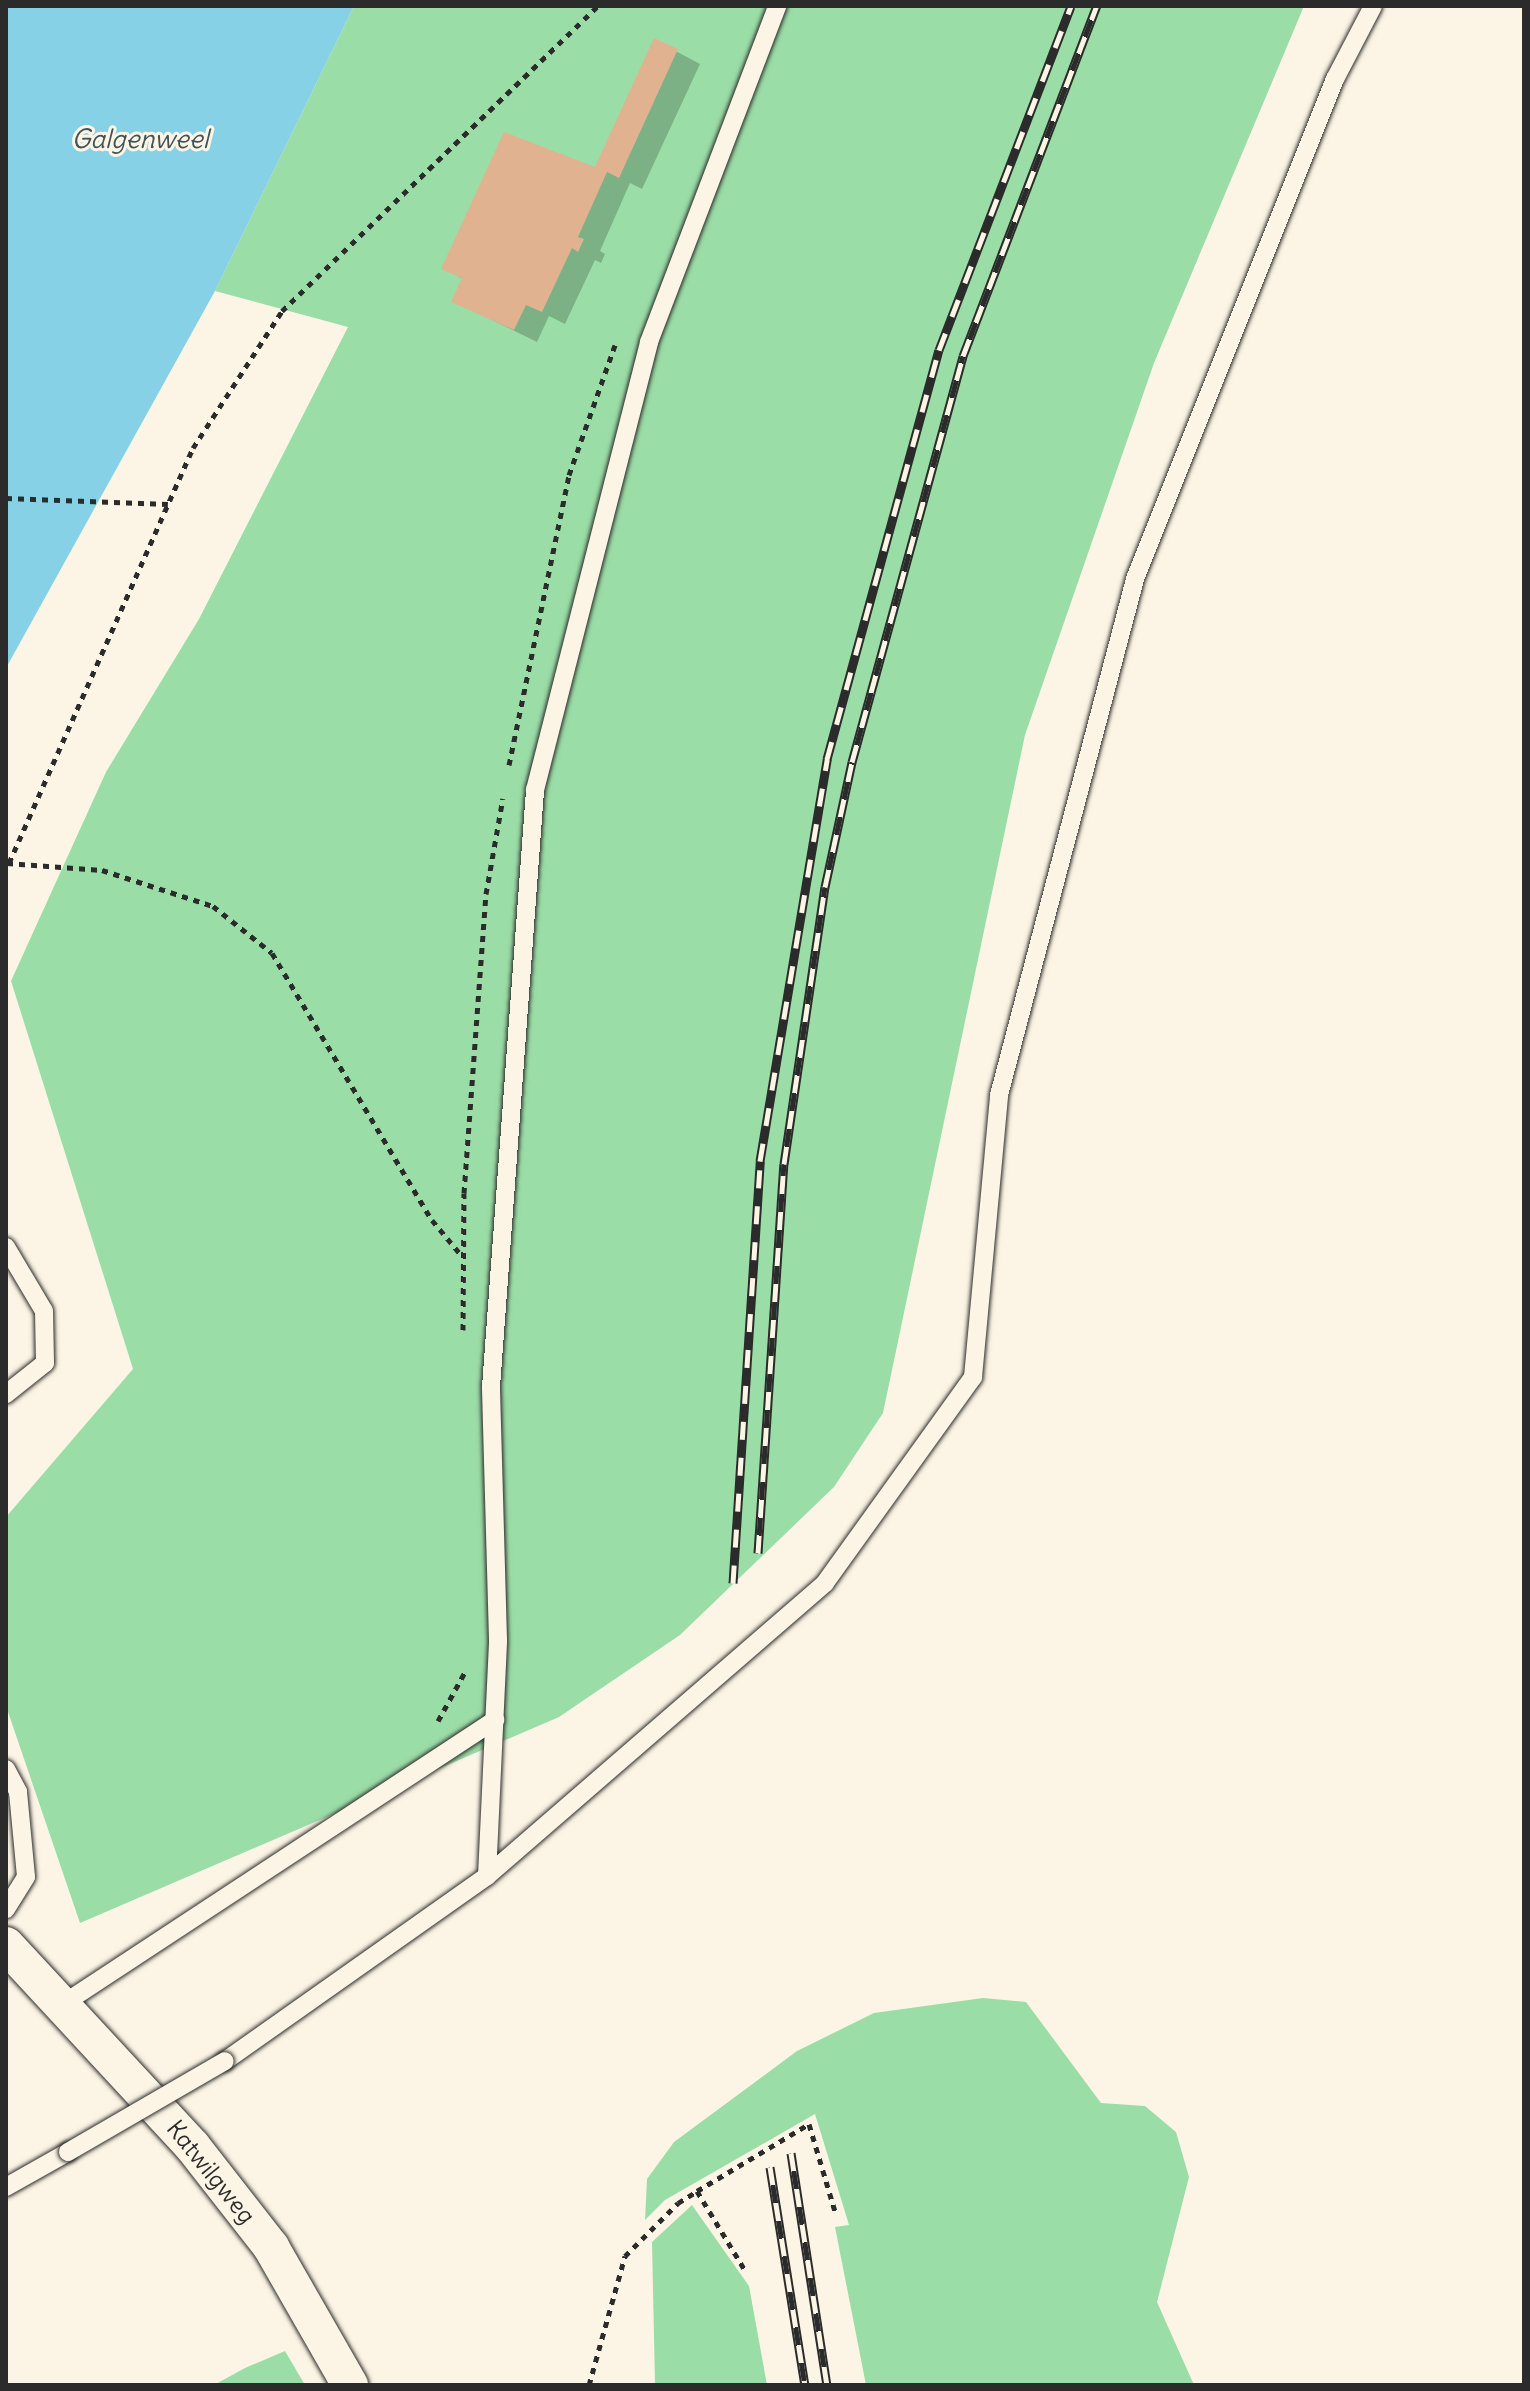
<!DOCTYPE html>
<style>
body{margin:0}
#map{position:relative;width:1530px;height:2391px;overflow:hidden;background:#fcf5e5;font-family:Delius,sans-serif}
div>[style]{position:absolute}
.green>*{inset:0;background:#9bdda7}
.water>*{inset:0;background:#86d1e6}
.shadow>*{inset:0;background:#0003}
.building>*{inset:0;background:#e0b290}
.path>*{height:5px;margin-top:-2.5px;transform-origin:0;background:repeating-linear-gradient(90deg,#2b2b2b 0 6px,transparent 0 12px)}
.roads{filter:drop-shadow(0 0 2px #2b2b2b) drop-shadow(0 0 2px #2b2b2b)}
.service>*{height:18px;margin:-9px;padding:0 9px;transform-origin:9px;border-radius:9px;background:#fcf5e5}
.minor>*{height:36px;margin:-18px;padding:0 18px;transform-origin:18px;border-radius:18px;background:#fcf5e5}
.rail>*{height:9px;margin-top:-4.5px;transform-origin:0;background:repeating-linear-gradient(90deg,#fcf5e5 0 18px,#2b2b2b 0 36px);box-sizing:border-box;border-block:2px solid #2b2b2b}
.bridges{filter:drop-shadow(0 0 2px #2b2b2b) drop-shadow(0 0 2px #2b2b2b)}
.service-bridge>*{height:18px;margin:-9px;padding:0 9px;transform-origin:9px;border-radius:9px;background:#fcf5e5}
span{translate:-50% -50%;white-space:nowrap;text-align:center;line-height:1.15;-webkit-text-stroke:6px #fcf5e5;paint-order:stroke}
.street-label{font-size:24px;color:#2b2b2b}
.water-label{font-size:26px;color:#42545a;font-style:italic}
.frame{position:absolute;inset:0;border:8px solid #2b2b2b;pointer-events:none}
</style>
<div id="map">
<div class="green">
<div style="clip-path:polygon(354px 6px,1304px 6px,1154px 363px,1025px 735px,883px 1413px,834px 1487px,680px 1635px,559px 1717px,80px 1923px,6px 1706px,6px 1517px,133px 1369px,11px 981px,106px 772px,199px 619px,348px 327px,215px 291px)"></div>
<div style="clip-path:polygon(983px 1998px,1026px 2002px,1101px 2103px,1145px 2106px,1176px 2132px,1189px 2177px,1157px 2302px,1194px 2385px,866px 2385px,835px 2227px,849px 2225px,815px 2114px,665px 2200px,645px 2220px,647px 2179px,674px 2142px,797px 2051px,874px 2013px)"></div>
<div style="clip-path:polygon(692px 2205px,749px 2286px,767px 2385px,655px 2385px,652px 2242px)"></div>
<div style="clip-path:polygon(285px 2351px,305px 2385px,214px 2385px,245px 2368px)"></div>
</div>
<div class="water">
<div style="clip-path:polygon(6px 6px,354px 6px,215px 291px,6px 668px)"></div>
</div>
<div class="shadow">
<div style="clip-path:polygon(655px 40px,700px 64px,642px 189px,630px 183px,600px 251px,605px 254px,601px 263px,595px 260px,565px 324px,549px 316px,537px 342px,453px 301px,463px 279px,444px 268px,596px 169px)"></div>
</div>
<div class="building">
<div style="clip-path:polygon(654px 38px,678px 49px,619px 178px,607px 172px,578px 237px,584px 239px,578px 252px,572px 248px,542px 312px,526px 305px,514px 330px,451px 302px,462px 278px,441px 269px,504px 132px,595px 167px)"></div>
</div>
<div class="path">
<div style="left:6px;top:498px;width:162px;rotate:2.1deg"></div>
<div style="left:509px;top:765px;width:296px;rotate:-78.3deg"></div>
<div style="left:569px;top:475px;width:138px;rotate:-70.5deg"></div>
<div style="left:7px;top:863px;width:95px;rotate:4.2deg"></div>
<div style="left:102px;top:870px;width:117px;rotate:18deg"></div>
<div style="left:213px;top:906px;width:75px;rotate:38.5deg"></div>
<div style="left:272px;top:953px;width:311px;rotate:59.1deg"></div>
<div style="left:432px;top:1220px;width:47px;rotate:50.2deg"></div>
<div style="left:9px;top:863px;width:454px;rotate:-66.1deg"></div>
<div style="left:193px;top:448px;width:163px;rotate:-57deg"></div>
<div style="left:282px;top:311px;width:439px;rotate:-44deg"></div>
<div style="left:463px;top:1330px;width:137px;rotate:-89.6deg"></div>
<div style="left:464px;top:1193px;width:300px;rotate:-85.8deg"></div>
<div style="left:486px;top:894px;width:97px;rotate:-80deg"></div>
<div style="left:438px;top:1721px;width:58px;rotate:-61.2deg"></div>
<div style="left:697px;top:2191px;width:131px;rotate:-30.9deg"></div>
<div style="left:809px;top:2124px;width:91px;rotate:73.4deg"></div>
<div style="left:589px;top:2385px;width:134px;rotate:-74.4deg"></div>
<div style="left:625px;top:2256px;width:75px;rotate:-45deg"></div>
<div style="left:678px;top:2203px;width:22px;rotate:-32deg"></div>
<div style="left:697px;top:2191px;width:95px;rotate:58.8deg"></div>
</div>
<div class="roads">
<div class="service">
<div style="left:6px;top:1247px;width:74px;rotate:59.3deg"></div>
<div style="left:44px;top:1311px;width:52px;rotate:88.9deg"></div>
<div style="left:45px;top:1363px;width:50px;rotate:141.5deg"></div>
<div style="left:6px;top:1769px;width:26px;rotate:62deg"></div>
<div style="left:18px;top:1792px;width:85px;rotate:84.6deg"></div>
<div style="left:26px;top:1877px;width:38px;rotate:122deg"></div>
<div style="left:487px;top:1876px;width:447px;rotate:-40.9deg"></div>
<div style="left:825px;top:1583px;width:254px;rotate:-54.3deg"></div>
<div style="left:973px;top:1377px;width:283px;rotate:-84.7deg"></div>
<div style="left:999px;top:1095px;width:534px;rotate:-75.23deg"></div>
<div style="left:1135px;top:579px;width:539px;rotate:-68.2deg"></div>
<div style="left:1335px;top:79px;width:82px;rotate:-62.5deg"></div>
<div style="left:60px;top:2006px;width:521px;rotate:-33.32deg"></div>
<div style="left:225px;top:2061px;width:321px;rotate:-35.2deg"></div>
<div style="left:487px;top:1876px;width:236px;rotate:-87.3deg"></div>
<div style="left:498px;top:1640px;width:253px;rotate:-91.6deg"></div>
<div style="left:491px;top:1387px;width:599px;rotate:-85.78deg"></div>
<div style="left:535px;top:790px;width:462px;rotate:-75.7deg"></div>
<div style="left:649px;top:342px;width:360px;rotate:-69.1deg"></div>
<div style="left:6px;top:2187px;width:71px;rotate:-29.4deg"></div>
</div>
<div class="minor">
<div style="left:6px;top:1945px;width:275px;rotate:47.2deg"></div>
<div style="left:193px;top:2147px;width:127px;rotate:52deg"></div>
<div style="left:271px;top:2247px;width:159px;rotate:60.2deg"></div>
</div>
</div>
<div class="rail">
<div style="left:758px;top:1553px;width:390px;rotate:-86.2deg"></div>
<div style="left:784px;top:1164px;width:280px;rotate:-81.6deg"></div>
<div style="left:825px;top:887px;width:128px;rotate:-77.8deg"></div>
<div style="left:852px;top:762px;width:421px;rotate:-74.7deg"></div>
<div style="left:963px;top:356px;width:375px;rotate:-69.1deg"></div>
<div style="left:733px;top:1583px;width:423px;rotate:-86.3deg"></div>
<div style="left:760px;top:1161px;width:408px;rotate:-80.5deg"></div>
<div style="left:827px;top:759px;width:424px;rotate:-74.7deg"></div>
<div style="left:939px;top:350px;width:368px;rotate:-69deg"></div>
<div style="left:791px;top:2153px;width:235px;rotate:81.2deg"></div>
<div style="left:770px;top:2167px;width:221px;rotate:80.9deg"></div>
</div>
<div class="bridges">
<div class="service-bridge">
<div style="left:68px;top:2152px;width:181px;rotate:-30.1deg"></div>
</div>
</div>
<div class="street-label">
<span style="left:211px;top:2172px;rotate:51deg">Katwilgweg</span>
</div>
<div class="water-label">
<span style="left:140px;top:139px">Galgenweel</span>
</div>
<div class="frame"></div>
</div>
